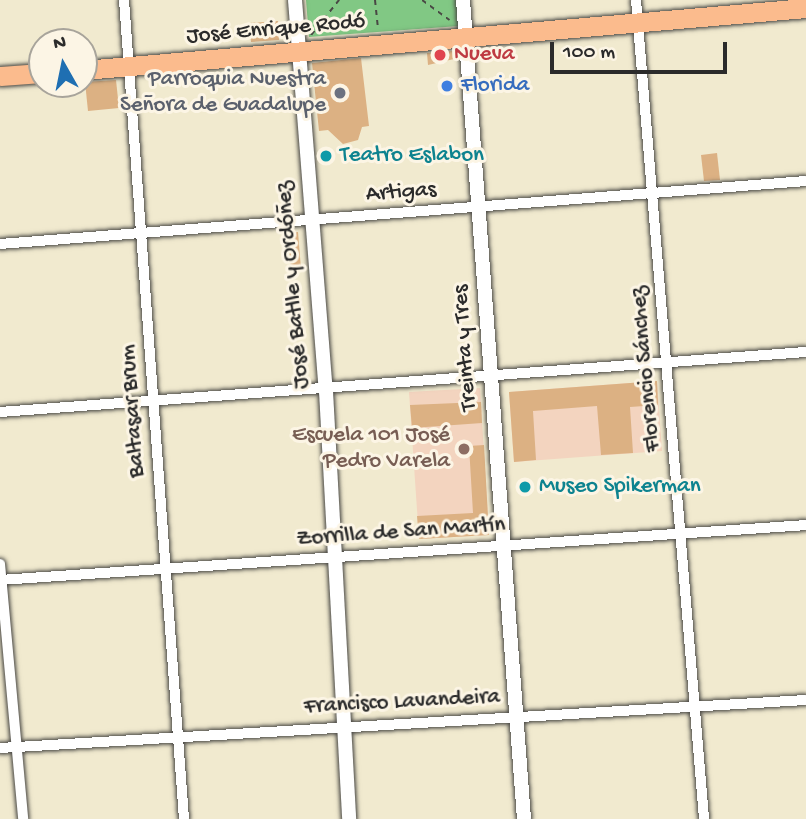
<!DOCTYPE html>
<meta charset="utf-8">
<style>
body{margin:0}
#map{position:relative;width:806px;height:819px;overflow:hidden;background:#f1eacf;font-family:"Gochi Hand",sans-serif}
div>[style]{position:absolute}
.built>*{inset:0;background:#f3d4bf}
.green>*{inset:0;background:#81c884}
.building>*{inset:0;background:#dcb183}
.path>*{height:2px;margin-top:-1px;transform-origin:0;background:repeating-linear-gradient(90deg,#494844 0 5px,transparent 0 10px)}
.roads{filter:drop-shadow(0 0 2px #494844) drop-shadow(0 0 2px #494844)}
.minor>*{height:10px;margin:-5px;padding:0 5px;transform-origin:5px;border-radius:5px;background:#fff}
.tertiary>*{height:14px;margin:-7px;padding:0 7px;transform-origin:7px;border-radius:7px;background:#fff}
.trunk>*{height:19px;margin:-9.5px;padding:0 9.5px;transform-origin:9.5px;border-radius:9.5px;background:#fbbb8d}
.dots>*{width:19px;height:19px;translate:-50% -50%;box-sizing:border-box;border:4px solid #fcf5e5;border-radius:50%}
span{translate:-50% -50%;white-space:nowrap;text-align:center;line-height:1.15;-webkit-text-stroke:6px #fcf5e5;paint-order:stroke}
.street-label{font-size:23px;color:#2b2b2b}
.health-label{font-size:23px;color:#be3a42}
.left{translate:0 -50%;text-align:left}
.worship-label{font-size:23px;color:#5b616d}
.right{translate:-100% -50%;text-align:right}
.shop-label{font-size:23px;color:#366cbe}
.culture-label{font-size:23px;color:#0d838f}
.education-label{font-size:23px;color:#785e54}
.north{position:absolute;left:28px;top:28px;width:70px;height:70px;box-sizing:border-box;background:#fcf5e5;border:2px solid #a8a49b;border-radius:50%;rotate:351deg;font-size:19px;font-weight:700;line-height:28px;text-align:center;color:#2b2b2b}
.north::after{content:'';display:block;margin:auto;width:24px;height:32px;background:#1f6fb2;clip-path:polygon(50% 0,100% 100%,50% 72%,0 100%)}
.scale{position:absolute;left:550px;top:42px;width:177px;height:32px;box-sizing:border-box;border:4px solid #2b2b2b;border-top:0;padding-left:9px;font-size:21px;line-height:24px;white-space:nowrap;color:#2b2b2b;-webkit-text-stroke:5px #fcf5e5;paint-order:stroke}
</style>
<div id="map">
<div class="built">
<div style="clip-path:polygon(657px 381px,662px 451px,514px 462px,509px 392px)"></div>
<div style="clip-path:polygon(480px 388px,489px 535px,419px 539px,409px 392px)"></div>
</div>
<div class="green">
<div style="clip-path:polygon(306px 0,456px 0,459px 26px,309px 37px)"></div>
</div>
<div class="building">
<div style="clip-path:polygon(278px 21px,279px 40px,251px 42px,249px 23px)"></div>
<div style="clip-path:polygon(453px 51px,454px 59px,428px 65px,427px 53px)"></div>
<div style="clip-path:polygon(361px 58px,369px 126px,362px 127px,358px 140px,343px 144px,328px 130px,319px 131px,312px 63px)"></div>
<div style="clip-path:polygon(116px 80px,119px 108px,88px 111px,85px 82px)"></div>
<div style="clip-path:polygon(717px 153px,720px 180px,704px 181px,701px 155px)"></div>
<div style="clip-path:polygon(298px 232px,301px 269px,291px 270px,288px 233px)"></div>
<div style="clip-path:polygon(657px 381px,658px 405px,630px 407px,633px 453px,601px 455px,597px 406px,533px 411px,536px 460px,514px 462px,509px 392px)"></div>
<div style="clip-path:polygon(481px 402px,482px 423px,412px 428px,410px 405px)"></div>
<div style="clip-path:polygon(484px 445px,489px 535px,419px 539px,417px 516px,473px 513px,469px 446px)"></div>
</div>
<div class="path">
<div style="left:375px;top:0;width:30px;rotate:84deg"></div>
<div style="left:422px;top:0;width:34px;rotate:36deg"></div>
<div style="left:311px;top:35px;width:45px;rotate:-51.3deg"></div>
</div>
<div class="roads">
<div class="minor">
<div style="left:124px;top:0;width:821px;rotate:85.81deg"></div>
<div style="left:636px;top:0;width:822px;rotate:85.25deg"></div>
<div style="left:0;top:244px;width:808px;rotate:-4.47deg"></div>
<div style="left:0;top:412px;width:808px;rotate:-4.26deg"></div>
<div style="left:0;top:564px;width:256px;rotate:84.8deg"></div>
<div style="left:0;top:580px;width:808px;rotate:-3.9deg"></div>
<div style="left:0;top:748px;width:807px;rotate:-3.41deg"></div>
</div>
<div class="tertiary">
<div style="left:295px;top:0;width:392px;rotate:85.5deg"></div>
<div style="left:326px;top:391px;width:429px;rotate:86.9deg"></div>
<div style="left:463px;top:0;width:821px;rotate:85.74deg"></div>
</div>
<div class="trunk">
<div style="left:84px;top:70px;width:725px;rotate:-4.91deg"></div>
<div style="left:0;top:76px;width:42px;rotate:-4.1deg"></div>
</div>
</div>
<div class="dots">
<div style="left:440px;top:55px;background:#e0444e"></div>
<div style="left:447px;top:86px;background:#3f7fe0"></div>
<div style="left:340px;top:93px;background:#6b7280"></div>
<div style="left:326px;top:156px;background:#0f9aa8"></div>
<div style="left:464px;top:449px;background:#8d6e63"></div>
<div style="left:525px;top:487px;background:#0f9aa8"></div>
</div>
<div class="street-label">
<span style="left:276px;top:30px;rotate:-5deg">José Enrique Rodó</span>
<span style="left:401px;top:193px;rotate:-4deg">Artigas</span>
<span style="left:294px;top:285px;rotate:-95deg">José Batlle y Ordóñez</span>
<span style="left:466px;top:348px;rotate:-94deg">Treinta y Tres</span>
<span style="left:647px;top:369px;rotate:-95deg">Florencio Sánchez</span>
<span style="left:134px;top:411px;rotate:-94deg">Baltasar Brum</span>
<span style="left:401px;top:533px;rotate:-4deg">Zorrilla de San Martín</span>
<span style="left:402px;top:703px;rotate:-3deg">Francisco Lavandeira</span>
</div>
<div class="health-label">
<span class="left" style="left:454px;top:55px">Nueva</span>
</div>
<div class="worship-label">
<span class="right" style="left:326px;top:93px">Parroquia Nuestra<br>Señora de Guadalupe</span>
</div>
<div class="shop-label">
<span class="left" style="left:461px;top:86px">Florida</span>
</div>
<div class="culture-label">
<span class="left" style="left:340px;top:156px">Teatro Eslabon</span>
<span class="left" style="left:539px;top:487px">Museo Spikerman</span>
</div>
<div class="education-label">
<span class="right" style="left:450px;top:449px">Escuela 101 José<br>Pedro Varela</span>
</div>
<div class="north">N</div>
<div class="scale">100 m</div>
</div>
